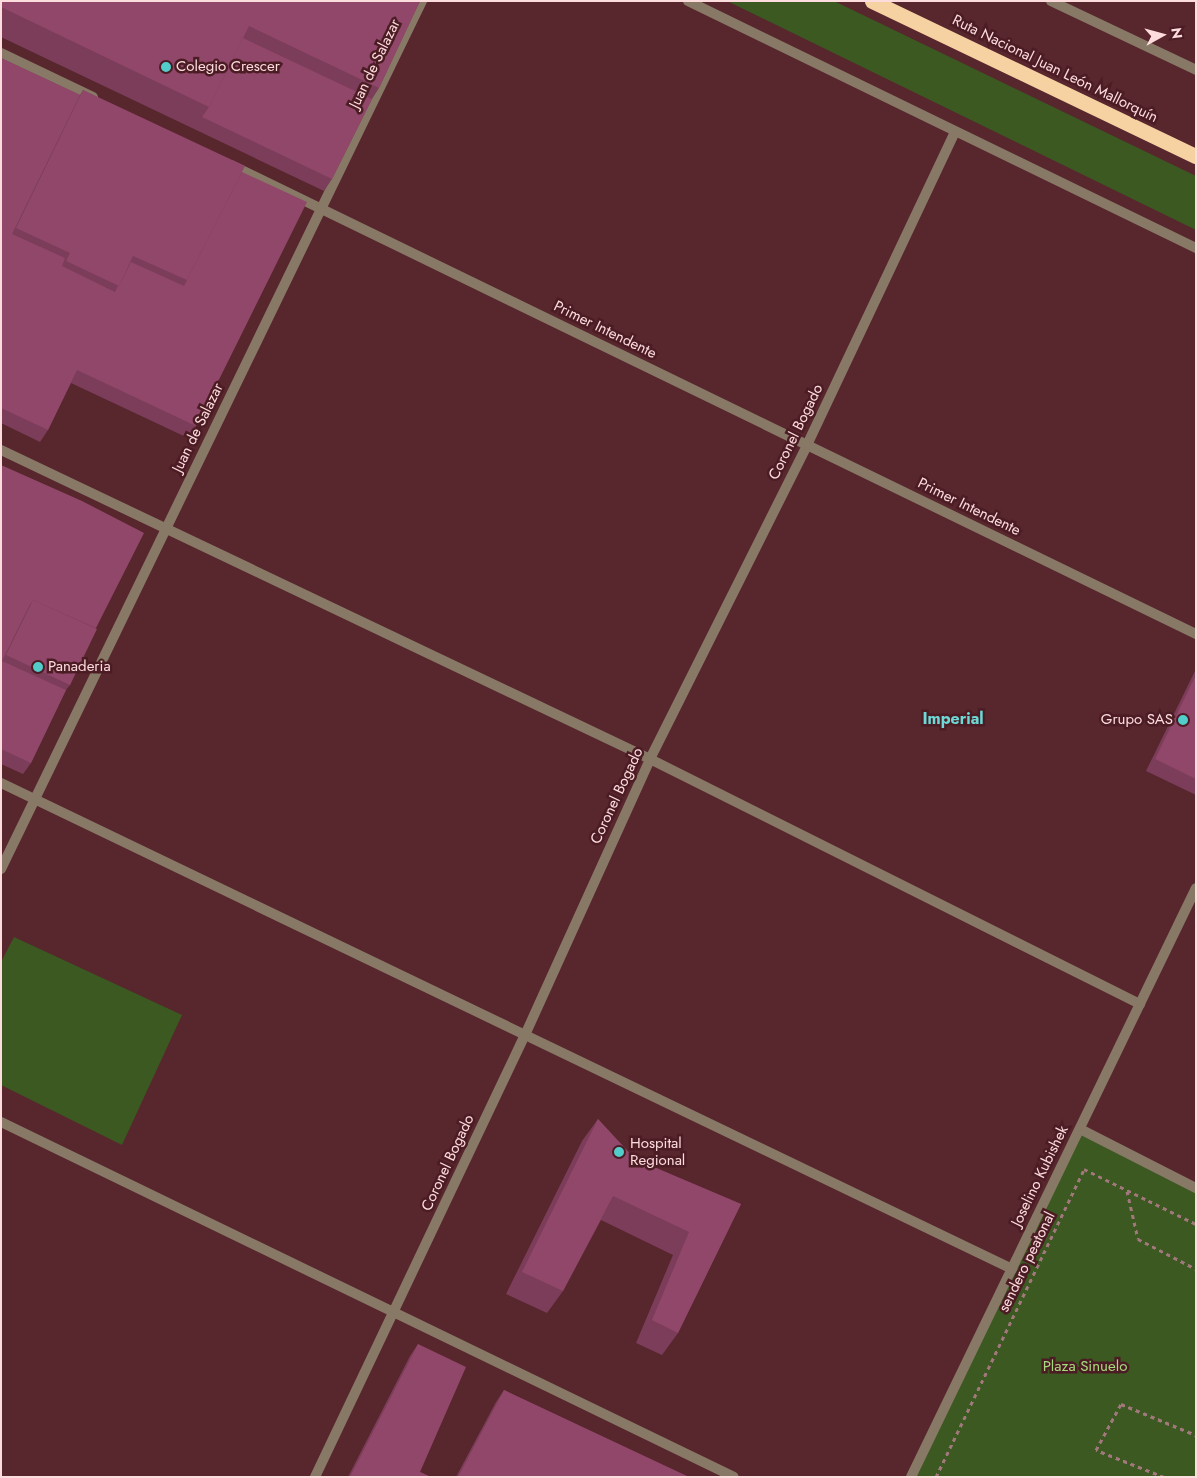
<!DOCTYPE html>
<meta charset="utf-8">
<style>
body{margin:0}
#map{position:relative;width:1197px;height:1478px;overflow:hidden;background:#58262d;font-family:Jost,sans-serif}
div>[style]{position:absolute}
.green>*{inset:0;background:#3b5921}
.path>*{height:3px;margin-top:-1.5px;transform-origin:0;background:repeating-linear-gradient(90deg,#a2787c 0 4px,transparent 0 8px)}
.street>*{height:10px;margin:-5px;padding:0 5px;transform-origin:5px;border-radius:5px;background:#887966}
.highway>*{height:15px;margin:-7.5px;padding:0 7.5px;transform-origin:7.5px;border-radius:7.5px;background:#f6d1a2}
.wall>*{inset:0;background:#7c3d5a}
.building>*{inset:0;background:#904769}
.dots>*{width:14px;height:14px;translate:-50% -50%;box-sizing:border-box;border:2px solid #4c1c24;border-radius:50%}
span{translate:-50% -50%;white-space:nowrap;text-align:center;line-height:1.15;-webkit-text-stroke:5px #4c1c24;paint-order:stroke}
.street-label{font-size:15px;color:#fddcde}
.poi-label{font-size:15px;color:#fddcde}
.left{translate:0 -50%;text-align:left}
.right{translate:-100% -50%;text-align:right}
.park-label{font-size:15px;color:#a6db7d}
.neighbourhood-label{font-size:16px;color:#6dd9d6;font-weight:700}
.frame{position:absolute;inset:0;border:2px solid #fddcde;pointer-events:none}
.north{position:absolute;left:1137px;top:10px;width:50px;height:50px;-webkit-text-stroke:4px #4c1c24;paint-order:stroke;rotate:83deg;font-size:14px;font-weight:700;line-height:20px;text-align:center;color:#fddcde}
.north::after{content:'';display:block;margin:auto;width:18px;height:22px;background:#fddcde;clip-path:polygon(50% 0,100% 100%,50% 72%,0 100%)}
</style>
<div id="map">
<div class="green">
<div style="clip-path:polygon(727px 1px,834px 1px,1196px 176px,1196px 230px)"></div>
<div style="clip-path:polygon(14px 937px,182px 1015px,122px 1145px,1px 1085px,1px 962px)"></div>
<div style="clip-path:polygon(1080px 1129px,1196px 1188px,1196px 1477px,911px 1477px)"></div>
</div>
<div class="path">
<div style="left:1127px;top:1191px;width:49px;rotate:77.1deg"></div>
<div style="left:1138px;top:1239px;width:65px;rotate:27.3deg"></div>
<div style="left:936px;top:1477px;width:342px;rotate:-64.3deg"></div>
<div style="left:1084px;top:1169px;width:125px;rotate:26.2deg"></div>
<div style="left:1164px;top:1477px;width:73px;rotate:-158.3deg"></div>
<div style="left:1096px;top:1450px;width:52px;rotate:-61.5deg"></div>
<div style="left:1121px;top:1404px;width:81px;rotate:22.5deg"></div>
</div>
<div class="street">
<div style="left:688px;top:1px;width:565px;rotate:25.93deg"></div>
<div style="left:1051px;top:1px;width:161px;rotate:25.4deg"></div>
<div style="left:1px;top:53px;width:102px;rotate:25.6deg"></div>
<div style="left:231px;top:165px;width:1073px;rotate:25.92deg"></div>
<div style="left:1px;top:450px;width:719px;rotate:25.46deg"></div>
<div style="left:650px;top:759px;width:548px;rotate:26.57deg"></div>
<div style="left:1px;top:783px;width:1122px;rotate:25.67deg"></div>
<div style="left:1px;top:869px;width:965px;rotate:-64.13deg"></div>
<div style="left:1px;top:1122px;width:814px;rotate:25.84deg"></div>
<div style="left:1080px;top:1129px;width:130px;rotate:27deg"></div>
<div style="left:315px;top:1477px;width:489px;rotate:-64.6deg"></div>
<div style="left:525px;top:1035px;width:303px;rotate:-65.6deg"></div>
<div style="left:650px;top:759px;width:351px;rotate:-63.4deg"></div>
<div style="left:807px;top:445px;width:346px;rotate:-64.7deg"></div>
<div style="left:911px;top:1477px;width:654px;rotate:-64.18deg"></div>
</div>
<div class="highway">
<div style="left:872px;top:1px;width:359px;rotate:25.6deg"></div>
</div>
<div class="wall">
<div style="clip-path:polygon(1px 1px,420px 1px,379px 88px,372px 99px,332px 179px,324px 191px,1px 37px)"></div>
<div style="clip-path:polygon(1px 58px,80px 95px,83px 90px,242px 172px,196px 426px,188px 438px,71px 383px,48px 430px,40px 442px,1px 423px)"></div>
<div style="clip-path:polygon(1px 465px,96px 628px,70px 685px,66px 690px,31px 763px,23px 774px,1px 764px)"></div>
<div style="clip-path:polygon(1196px 669px,1196px 795px,1146px 771px)"></div>
<div style="clip-path:polygon(598px 1119px,635px 1159px,741px 1204px,678px 1333px,662px 1355px,636px 1343px,673px 1255px,601px 1220px,563px 1291px,547px 1313px,506px 1294px,582px 1141px)"></div>
<div style="clip-path:polygon(418px 1344px,420px 1472px,431px 1477px,348px 1477px,410px 1356px)"></div>
<div style="clip-path:polygon(504px 1390px,688px 1477px,456px 1477px,496px 1402px)"></div>
</div>
<div class="building">
<div style="clip-path:polygon(1px 1px,420px 1px,379px 88px,249px 26px,209px 107px,1px 7px)"></div>
<div style="clip-path:polygon(243px 38px,372px 99px,332px 179px,202px 117px,209px 107px)"></div>
<div style="clip-path:polygon(1px 58px,80px 95px,12px 234px,65px 258px,62px 266px,115px 292px,118px 286px,119px 286px,131px 262px,184px 286px,187px 280px,242px 172px,307px 202px,196px 426px,77px 370px,48px 430px,1px 408px)"></div>
<div style="clip-path:polygon(83px 90px,245px 166px,187px 280px,133px 256px,119px 286px,66px 261px,70px 253px,16px 228px)"></div>
<div style="clip-path:polygon(1px 465px,82px 501px,144px 533px,96px 628px,33px 600px,29px 606px,2px 661px,66px 690px,31px 763px,1px 749px)"></div>
<div style="clip-path:polygon(33px 600px,97px 629px,70px 685px,6px 655px)"></div>
<div style="clip-path:polygon(1196px 675px,1196px 779px,1155px 759px)"></div>
<div style="clip-path:polygon(598px 1119px,635px 1159px,741px 1204px,678px 1333px,652px 1320px,689px 1232px,613px 1196px,563px 1291px,522px 1272px)"></div>
<div style="clip-path:polygon(418px 1344px,466px 1367px,420px 1472px,431px 1477px,350px 1477px)"></div>
<div style="clip-path:polygon(504px 1390px,687px 1476px,688px 1477px,458px 1477px)"></div>
</div>
<div class="dots">
<div style="left:166px;top:67px;background:#53cdca"></div>
<div style="left:38px;top:667px;background:#53cdca"></div>
<div style="left:1183px;top:720px;background:#53cdca"></div>
<div style="left:619px;top:1152px;background:#53cdca"></div>
</div>
<div class="street-label">
<span style="left:375px;top:64px;rotate:-64deg">Juan de Salazar</span>
<span style="left:1055px;top:69px;rotate:26deg">Ruta Nacional Juan León Mallorquín</span>
<span style="left:605px;top:330px;rotate:26deg">Primer Intendente</span>
<span style="left:198px;top:428px;rotate:-64deg">Juan de Salazar</span>
<span style="left:796px;top:432px;rotate:-64deg">Coronel Bogado</span>
<span style="left:969px;top:507px;rotate:26deg">Primer Intendente</span>
<span style="left:617px;top:796px;rotate:-65deg">Coronel Bogado</span>
<span style="left:448px;top:1163px;rotate:-65deg">Coronel Bogado</span>
<span style="left:1040px;top:1176px;rotate:-64deg">Joselino Kubishek</span>
<span style="left:1027px;top:1262px;rotate:-64deg">sendero peatonal</span>
</div>
<div class="poi-label">
<span class="left" style="left:176px;top:67px">Colegio Crescer</span>
<span class="left" style="left:48px;top:667px">Panaderia</span>
<span class="right" style="left:1173px;top:720px">Grupo SAS</span>
<span class="left" style="left:630px;top:1152px">Hospital<br>Regional</span>
</div>
<div class="park-label">
<span style="left:1085px;top:1367px">Plaza Sinuelo</span>
</div>
<div class="neighbourhood-label">
<span style="left:953px;top:719px">Imperial</span>
</div>
<div class="frame"></div>
<div class="north">N</div>
</div>
